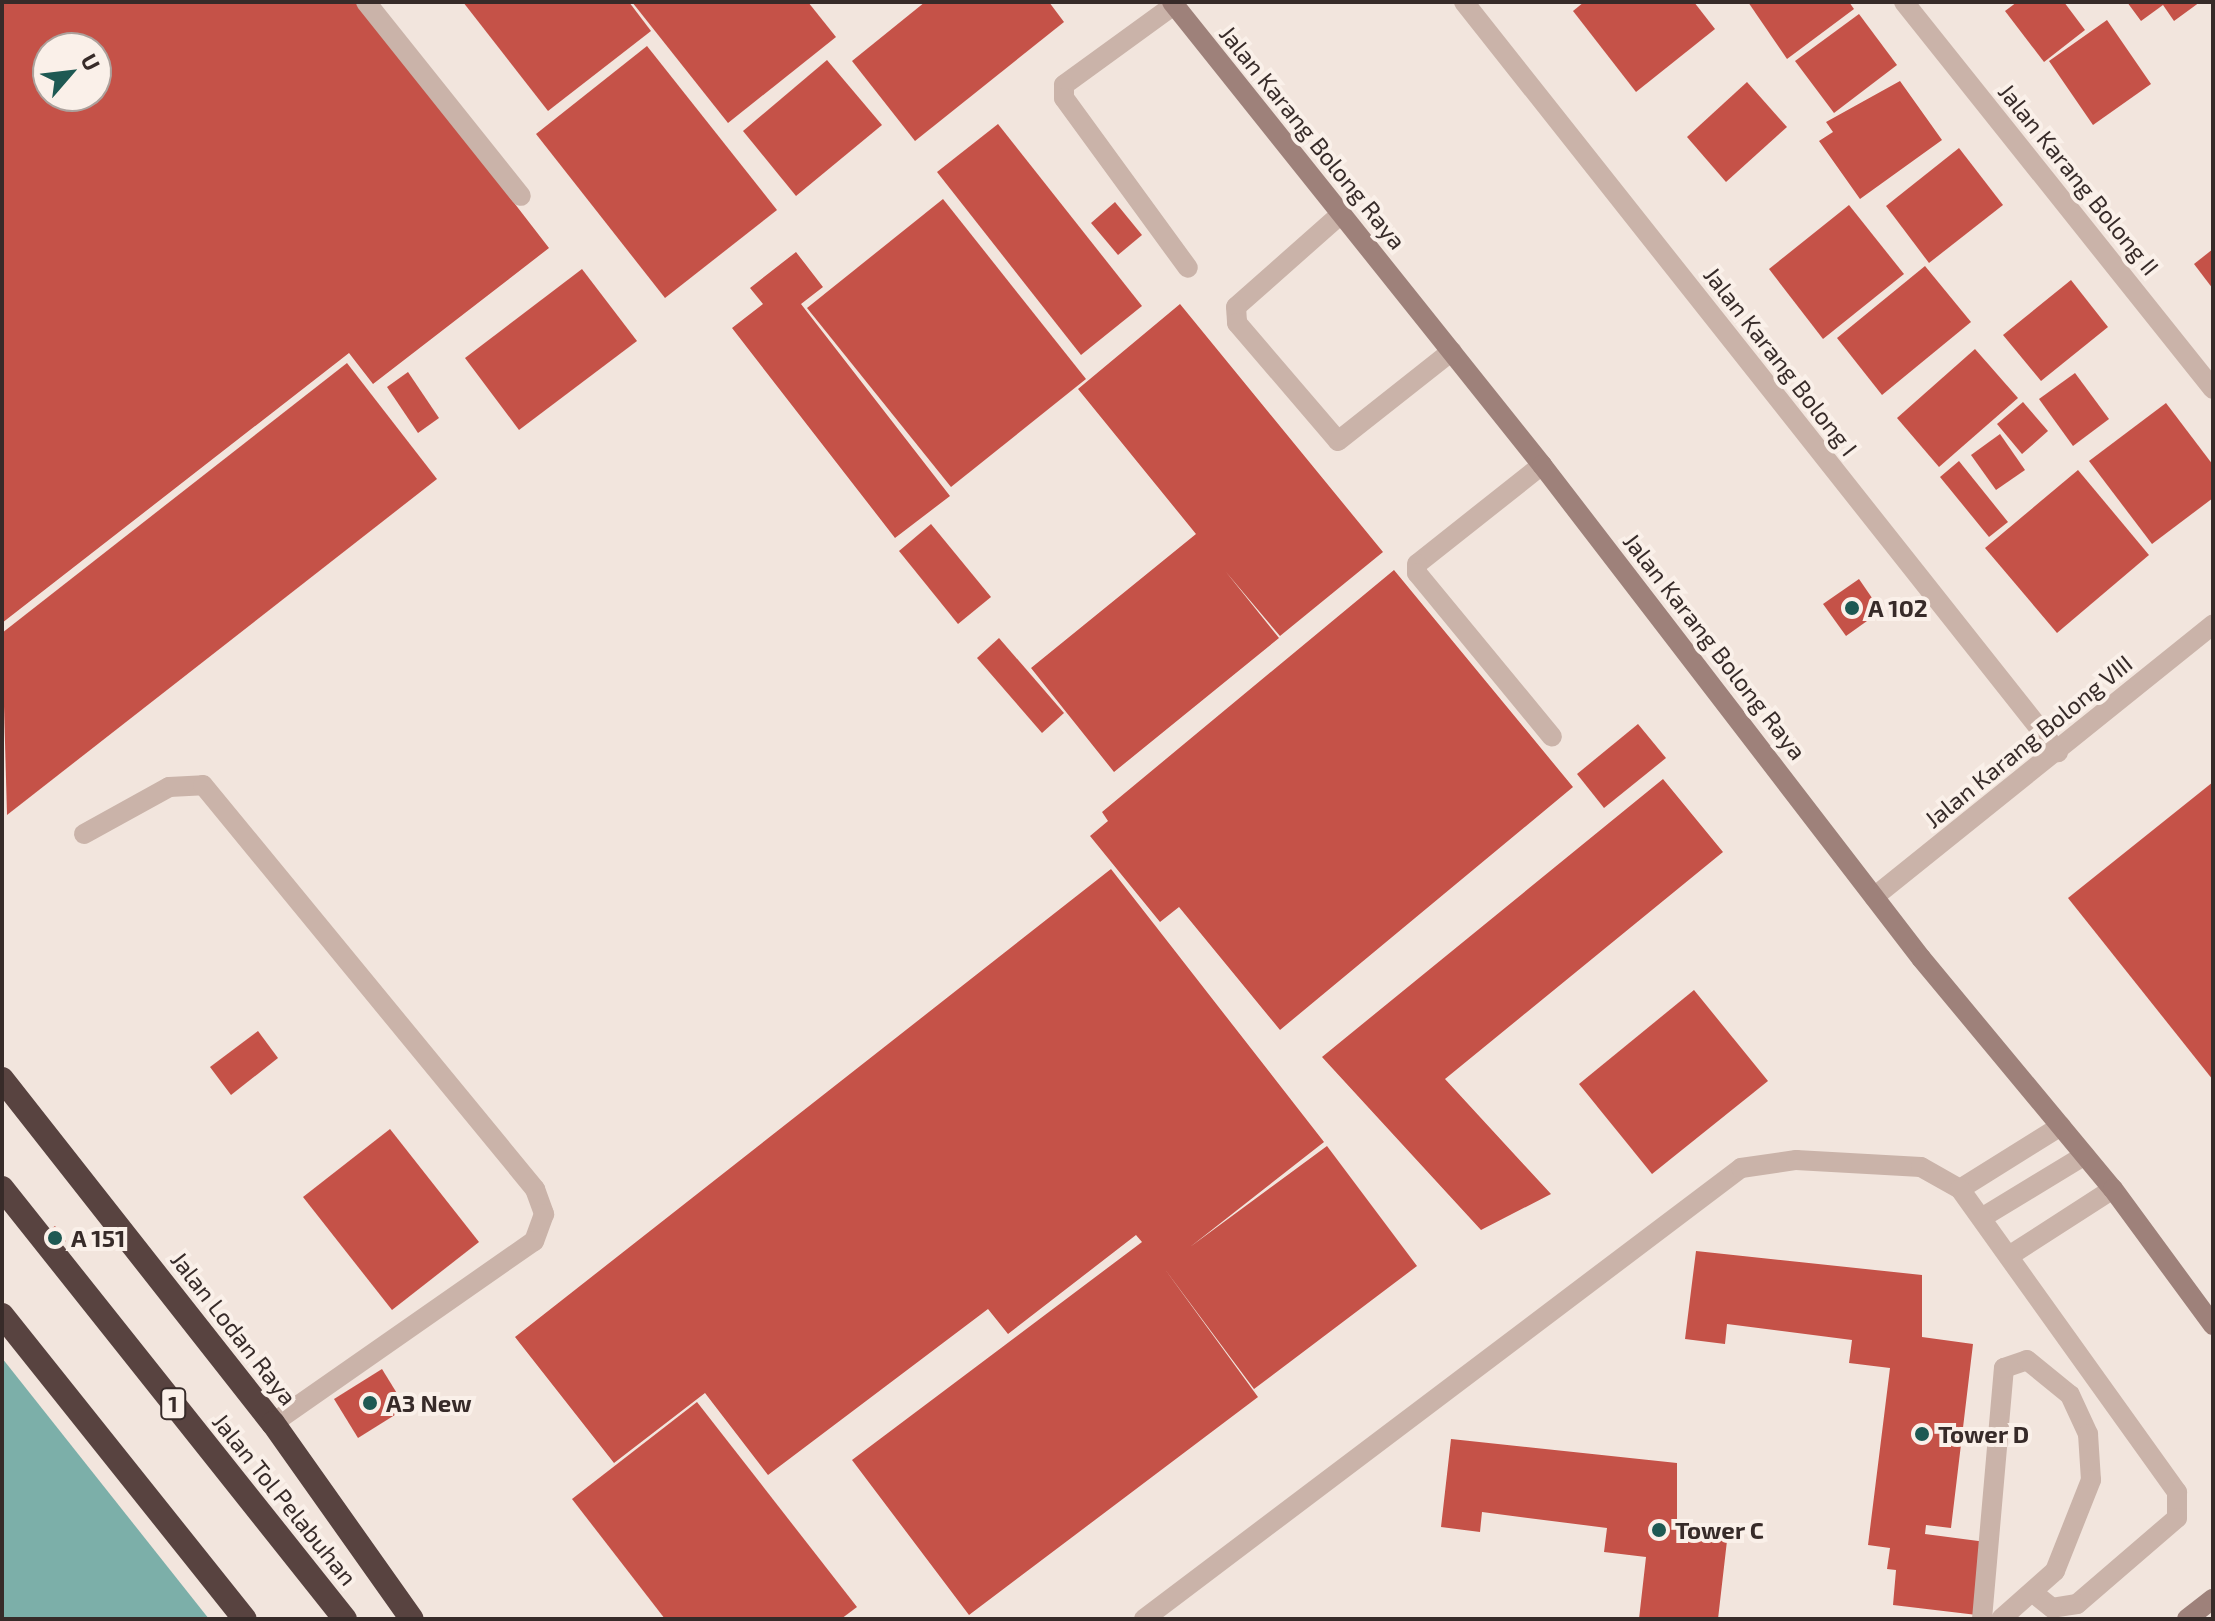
<!DOCTYPE html>
<style>
body{margin:0}
#map{position:relative;width:2215px;height:1621px;overflow:hidden;background:#f2e5dd;font-family:"Exo 2",sans-serif}
div>[style]{position:absolute}
.water>*{inset:0;background:#7cafa9}
.building>*{inset:0;background:#c55248}
.lane>*{height:20px;margin:-10px;padding:0 10px;transform-origin:10px;border-radius:10px;background:#cab3a9}
.street>*{height:20px;margin:-10px;padding:0 10px;transform-origin:10px;border-radius:10px;background:#cab3a9}
.secondary>*{height:20px;margin:-10px;padding:0 10px;transform-origin:10px;border-radius:10px;background:#9e817a}
.highway>*{height:24px;margin:-12px;padding:0 12px;transform-origin:12px;border-radius:12px;background:#584340}
.dots>*{width:22px;height:22px;translate:-50% -50%;box-sizing:border-box;border:4px solid #faf0e9;border-radius:50%}
span{translate:-50% -50%;white-space:nowrap;text-align:center;line-height:1.15;-webkit-text-stroke:8px #faf0e9;paint-order:stroke}
.shield-label span{padding:2px 6px;background:#faf0e9;border:2px solid;border-radius:6px;-webkit-text-stroke-width:0}
.shield-label{font-size:22px;color:#372b29;font-weight:700}
.street-label{font-size:24px;color:#372b29}
.poi-label{font-size:24px;color:#372b29;font-weight:700}
.left{translate:0 -50%;text-align:left}
.frame{position:absolute;inset:0;border:4px solid #372b29;pointer-events:none}
.north{position:absolute;left:32px;top:32px;width:80px;height:80px;box-sizing:border-box;background:#faf0e9;border:2px solid #aca19c;border-radius:50%;rotate:62deg;font-size:22px;font-weight:700;line-height:32px;text-align:center;color:#372b29}
.north::after{content:'';display:block;margin:auto;width:28px;height:36px;background:#1e5953;clip-path:polygon(50% 0,100% 100%,50% 72%,0 100%)}
</style>
<div id="map">
<div class="water">
<div style="clip-path:polygon(2px 1358px,209px 1619px,2px 1619px)"></div>
</div>
<div class="building">
<div style="clip-path:polygon(evenodd,2px 2px,359px 2px,549px 248px,373px 384px,349px 353px,2px 623px,2px 2px,48px 48px,96px 48px,96px 96px,48px 96px,48px 48px)"></div>
<div style="clip-path:polygon(463px 2px,629px 2px,651px 31px,548px 111px)"></div>
<div style="clip-path:polygon(632px 2px,808px 2px,836px 37px,728px 123px)"></div>
<div style="clip-path:polygon(925px 2px,1049px 2px,1064px 22px,915px 141px,852px 61px)"></div>
<div style="clip-path:polygon(1584px 2px,1694px 2px,1715px 29px,1636px 92px,1573px 11px)"></div>
<div style="clip-path:polygon(1748px 2px,1849px 2px,1854px 9px,1787px 59px)"></div>
<div style="clip-path:polygon(2017px 2px,2064px 2px,2085px 30px,2044px 62px,2005px 11px)"></div>
<div style="clip-path:polygon(2127px 2px,2200px 2px,2174px 21px,2163px 5px,2141px 21px)"></div>
<div style="clip-path:polygon(1859px 14px,1897px 65px,1834px 113px,1795px 61px)"></div>
<div style="clip-path:polygon(2107px 20px,2151px 84px,2093px 125px,2049px 61px)"></div>
<div style="clip-path:polygon(647px 46px,777px 210px,665px 298px,536px 134px)"></div>
<div style="clip-path:polygon(827px 60px,882px 125px,796px 196px,743px 131px)"></div>
<div style="clip-path:polygon(1900px 81px,1942px 140px,1860px 199px,1819px 141px,1833px 132px,1826px 122px)"></div>
<div style="clip-path:polygon(1747px 82px,1787px 127px,1726px 182px,1687px 137px)"></div>
<div style="clip-path:polygon(998px 124px,1142px 306px,1081px 355px,937px 172px)"></div>
<div style="clip-path:polygon(1959px 148px,2003px 205px,1929px 263px,1886px 206px)"></div>
<div style="clip-path:polygon(943px 199px,1086px 379px,951px 487px,807px 308px)"></div>
<div style="clip-path:polygon(1115px 202px,1142px 235px,1118px 255px,1091px 223px)"></div>
<div style="clip-path:polygon(1849px 205px,1904px 274px,1823px 339px,1769px 269px)"></div>
<div style="clip-path:polygon(2213px 249px,2213px 289px,2194px 264px)"></div>
<div style="clip-path:polygon(796px 252px,823px 287px,801px 304px,950px 496px,895px 538px,732px 328px,763px 304px,750px 288px)"></div>
<div style="clip-path:polygon(1925px 266px,1971px 322px,1882px 395px,1837px 338px)"></div>
<div style="clip-path:polygon(582px 269px,637px 341px,519px 430px,465px 358px)"></div>
<div style="clip-path:polygon(2071px 280px,2108px 327px,2041px 381px,2003px 335px)"></div>
<div style="clip-path:polygon(1180px 304px,1383px 552px,1280px 636px,1226px 572px,1279px 638px,1114px 772px,1031px 668px,1196px 534px,1078px 389px)"></div>
<div style="clip-path:polygon(1975px 349px,2018px 398px,1939px 467px,1897px 418px)"></div>
<div style="clip-path:polygon(347px 363px,437px 479px,7px 815px,2px 633px)"></div>
<div style="clip-path:polygon(408px 372px,439px 418px,418px 433px,387px 387px)"></div>
<div style="clip-path:polygon(2075px 373px,2109px 419px,2073px 446px,2039px 399px)"></div>
<div style="clip-path:polygon(2023px 402px,2048px 431px,2022px 454px,1997px 424px)"></div>
<div style="clip-path:polygon(2166px 403px,2213px 465px,2213px 498px,2152px 544px,2089px 461px)"></div>
<div style="clip-path:polygon(2000px 434px,2025px 470px,1996px 490px,1971px 455px)"></div>
<div style="clip-path:polygon(1959px 461px,2008px 522px,1989px 537px,1940px 477px)"></div>
<div style="clip-path:polygon(2078px 470px,2149px 555px,2057px 633px,1985px 548px)"></div>
<div style="clip-path:polygon(931px 524px,991px 597px,958px 624px,899px 551px)"></div>
<div style="clip-path:polygon(1394px 570px,1573px 787px,1280px 1030px,1179px 907px,1160px 922px,1090px 836px,1108px 821px,1102px 812px)"></div>
<div style="clip-path:polygon(1859px 579px,1881px 611px,1846px 636px,1823px 604px)"></div>
<div style="clip-path:polygon(999px 638px,1064px 713px,1042px 733px,977px 658px)"></div>
<div style="clip-path:polygon(1638px 724px,1666px 758px,1604px 808px,1577px 774px)"></div>
<div style="clip-path:polygon(1663px 779px,1723px 852px,1445px 1079px,1551px 1194px,1481px 1230px,1322px 1057px)"></div>
<div style="clip-path:polygon(2213px 782px,2213px 1080px,2068px 898px)"></div>
<div style="clip-path:polygon(1111px 869px,1324px 1142px,1190px 1247px,1327px 1146px,1417px 1266px,1254px 1389px,1164px 1268px,1258px 1397px,969px 1615px,852px 1460px,1142px 1242px,1136px 1235px,1008px 1334px,988px 1309px,768px 1475px,705px 1393px,614px 1463px,515px 1337px)"></div>
<div style="clip-path:polygon(1694px 990px,1768px 1081px,1652px 1174px,1579px 1084px)"></div>
<div style="clip-path:polygon(258px 1031px,278px 1058px,231px 1095px,210px 1067px)"></div>
<div style="clip-path:polygon(390px 1129px,479px 1242px,392px 1310px,303px 1197px)"></div>
<div style="clip-path:polygon(55px 1226px,66px 1241px,55px 1249px,44px 1234px)"></div>
<div style="clip-path:polygon(1696px 1251px,1922px 1275px,1922px 1337px,1973px 1344px,1951px 1528px,1926px 1525px,1925px 1534px,1986px 1542px,1977px 1615px,1893px 1605px,1896px 1570px,1887px 1569px,1890px 1548px,1868px 1545px,1890px 1368px,1849px 1363px,1852px 1340px,1727px 1324px,1725px 1344px,1685px 1339px)"></div>
<div style="clip-path:polygon(382px 1369px,406px 1408px,358px 1438px,334px 1399px)"></div>
<div style="clip-path:polygon(697px 1402px,857px 1607px,841px 1619px,665px 1619px,572px 1499px)"></div>
<div style="clip-path:polygon(1451px 1439px,1677px 1463px,1677px 1526px,1728px 1532px,1718px 1619px,1639px 1619px,1646px 1557px,1604px 1552px,1607px 1528px,1482px 1512px,1480px 1532px,1441px 1527px)"></div>
</div>
<div class="lane">
<div style="left:366px;top:2px;width:248px;rotate:51.4deg"></div>
<div style="left:1174px;top:5px;width:136px;rotate:144deg"></div>
<div style="left:1064px;top:85px;width:13px;rotate:90deg"></div>
<div style="left:1064px;top:98px;width:210px;rotate:53.9deg"></div>
<div style="left:1341px;top:214px;width:140px;rotate:138.5deg"></div>
<div style="left:1236px;top:307px;width:16px;rotate:86deg"></div>
<div style="left:1237px;top:323px;width:155px;rotate:49.4deg"></div>
<div style="left:1338px;top:441px;width:145px;rotate:-38.3deg"></div>
<div style="left:1542px;top:465px;width:159px;rotate:141.6deg"></div>
<div style="left:1417px;top:564px;width:9px;rotate:90deg"></div>
<div style="left:1417px;top:573px;width:212px;rotate:50.5deg"></div>
<div style="left:84px;top:834px;width:97px;rotate:-28.9deg"></div>
<div style="left:169px;top:787px;width:34px;rotate:-3deg"></div>
<div style="left:203px;top:785px;width:523px;rotate:50.59deg"></div>
<div style="left:535px;top:1189px;width:27px;rotate:70deg"></div>
<div style="left:544px;top:1214px;width:29px;rotate:110deg"></div>
<div style="left:534px;top:1241px;width:318px;rotate:145.1deg"></div>
<div style="left:1960px;top:1189px;width:119px;rotate:-32deg"></div>
<div style="left:1983px;top:1217px;width:119px;rotate:-31.3deg"></div>
<div style="left:2012px;top:1254px;width:120px;rotate:-32.8deg"></div>
<div style="left:1144px;top:1619px;width:748px;rotate:-37.07deg"></div>
<div style="left:1741px;top:1168px;width:56px;rotate:-8.3deg"></div>
<div style="left:1796px;top:1160px;width:125px;rotate:3.2deg"></div>
<div style="left:1921px;top:1167px;width:45px;rotate:29.4deg"></div>
<div style="left:1960px;top:1189px;width:373px;rotate:54.4deg"></div>
<div style="left:2177px;top:1492px;width:26px;rotate:90deg"></div>
<div style="left:2177px;top:1518px;width:132px;rotate:139.3deg"></div>
<div style="left:2077px;top:1604px;width:25px;rotate:171deg"></div>
<div style="left:2052px;top:1608px;width:22px;rotate:-141deg"></div>
<div style="left:1982px;top:1619px;width:252px;rotate:-85deg"></div>
<div style="left:2004px;top:1368px;width:24px;rotate:-19deg"></div>
<div style="left:2027px;top:1360px;width:55px;rotate:39.1deg"></div>
<div style="left:2070px;top:1395px;width:43px;rotate:65.2deg"></div>
<div style="left:2088px;top:1434px;width:46px;rotate:86.3deg"></div>
<div style="left:2091px;top:1480px;width:98px;rotate:111.6deg"></div>
<div style="left:2055px;top:1571px;width:72px;rotate:138.4deg"></div>
</div>
<div class="street">
<div style="left:1464px;top:2px;width:957px;rotate:51.62deg"></div>
<div style="left:1904px;top:2px;width:495px;rotate:51.4deg"></div>
<div style="left:1874px;top:897px;width:435px;rotate:-38.8deg"></div>
</div>
<div class="secondary">
<div style="left:1172px;top:2px;width:593px;rotate:51.37deg"></div>
<div style="left:1542px;top:465px;width:622px;rotate:52.45deg"></div>
<div style="left:1921px;top:958px;width:300px;rotate:50.3deg"></div>
<div style="left:2113px;top:1189px;width:169px;rotate:53.7deg"></div>
<div style="left:2187px;top:1619px;width:33px;rotate:-38deg"></div>
</div>
<div class="highway">
<div style="left:2px;top:1079px;width:438px;rotate:51.8deg"></div>
<div style="left:273px;top:1423px;width:240px;rotate:54.7deg"></div>
<div style="left:2px;top:1188px;width:551px;rotate:51.49deg"></div>
<div style="left:2px;top:1315px;width:389px;rotate:51.4deg"></div>
</div>
<div class="dots">
<div style="left:1852px;top:608px;background:#1e5953"></div>
<div style="left:55px;top:1238px;background:#1e5953"></div>
<div style="left:370px;top:1403px;background:#1e5953"></div>
<div style="left:1922px;top:1434px;background:#1e5953"></div>
<div style="left:1659px;top:1530px;background:#1e5953"></div>
</div>
<div class="shield-label">
<span style="left:173px;top:1404px">1</span>
</div>
<div class="street-label">
<span style="left:1313px;top:137px;rotate:51deg">Jalan Karang Bolong Raya</span>
<span style="left:2079px;top:179px;rotate:51deg">Jalan Karang Bolong II</span>
<span style="left:1781px;top:361px;rotate:52deg">Jalan Karang Bolong I</span>
<span style="left:1715px;top:646px;rotate:52deg">Jalan Karang Bolong Raya</span>
<span style="left:2028px;top:741px;rotate:-39deg">Jalan Karang Bolong VIII</span>
<span style="left:234px;top:1328px;rotate:52deg">Jalan Lodan Raya</span>
<span style="left:285px;top:1499px;rotate:51deg">Jalan Tol Pelabuhan</span>
</div>
<div class="poi-label">
<span class="left" style="left:1868px;top:608px">A 102</span>
<span class="left" style="left:71px;top:1238px">A 151</span>
<span class="left" style="left:386px;top:1403px">A3 New</span>
<span class="left" style="left:1938px;top:1434px">Tower D</span>
<span class="left" style="left:1675px;top:1530px">Tower C</span>
</div>
<div class="frame"></div>
<div class="north">U</div>
</div>
